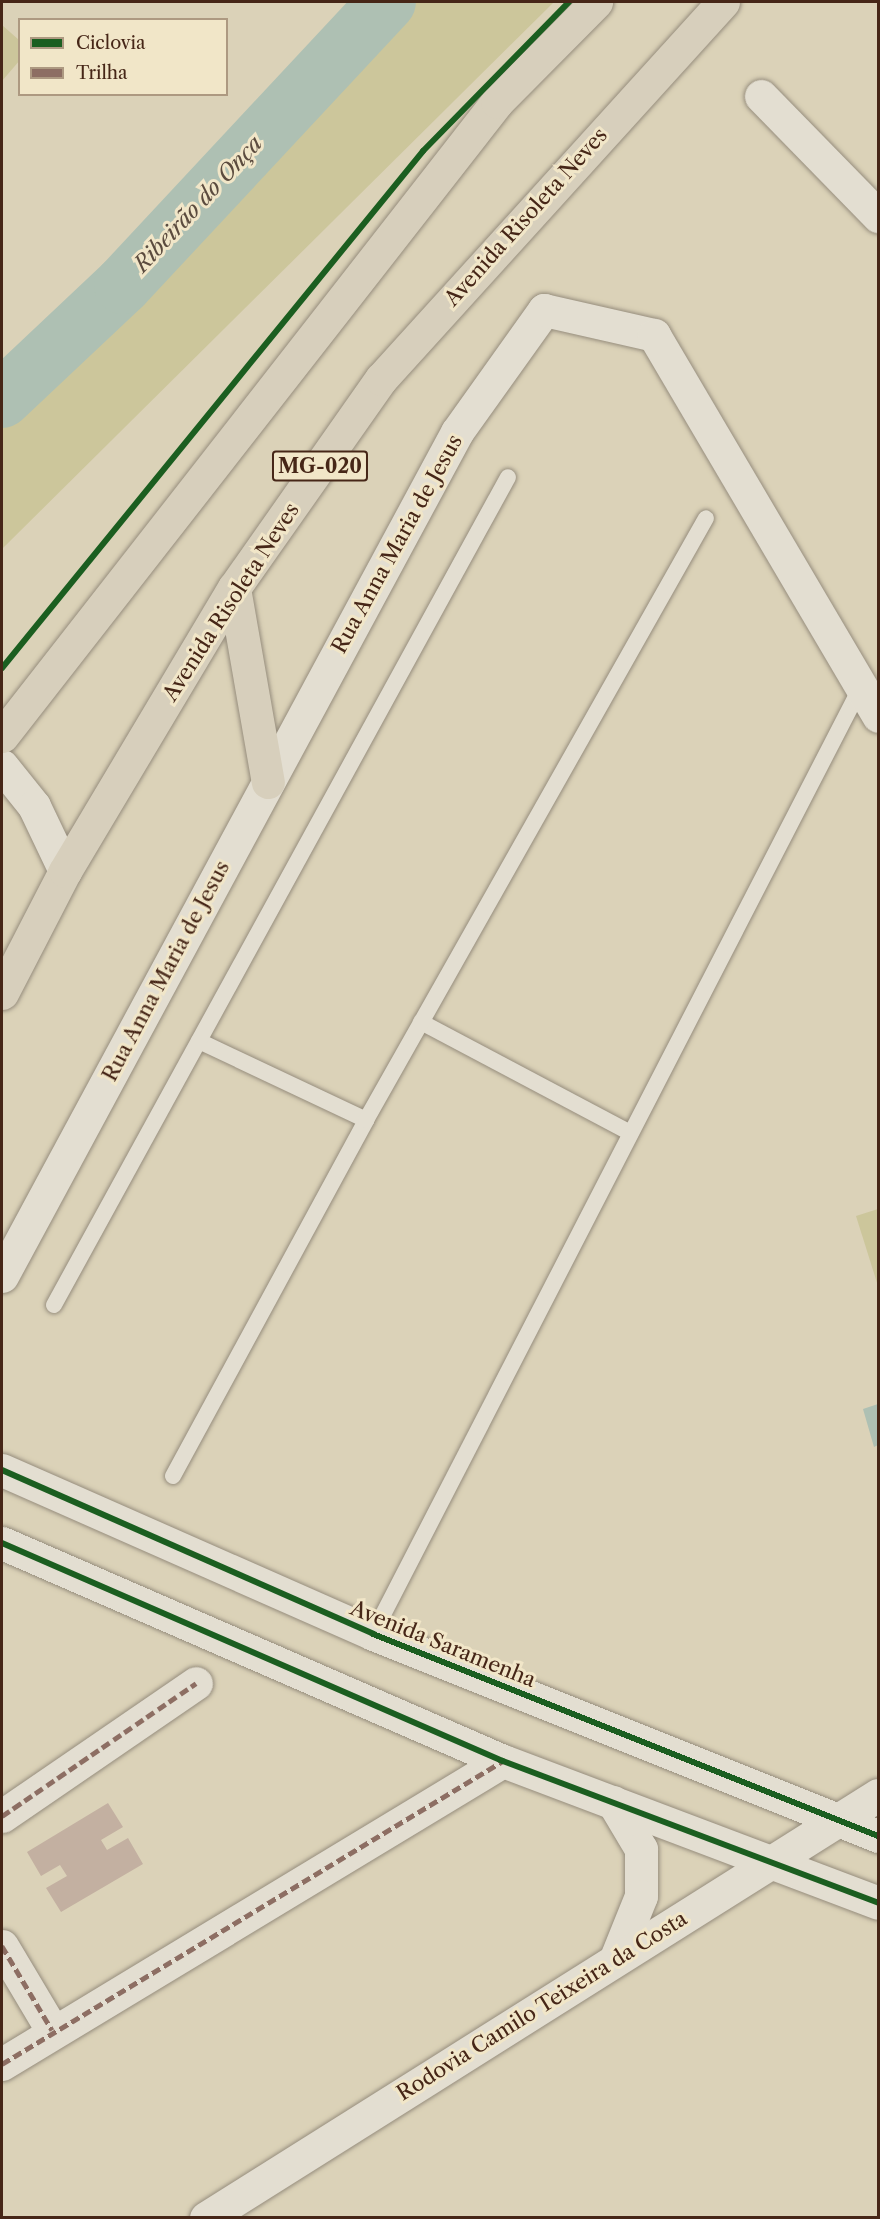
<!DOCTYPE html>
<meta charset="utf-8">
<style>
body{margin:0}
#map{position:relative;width:880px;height:2219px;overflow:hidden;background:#dbd2b8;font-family:"Libre Caslon Text",serif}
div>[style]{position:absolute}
.green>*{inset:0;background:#ccc69b}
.water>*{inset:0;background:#aec0b3}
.river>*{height:58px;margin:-29px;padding:0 29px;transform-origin:29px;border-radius:29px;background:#aec0b3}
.building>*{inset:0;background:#c3b0a1}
.roads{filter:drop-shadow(0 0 2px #968d7d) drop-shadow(0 0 2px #968d7d)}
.lane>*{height:16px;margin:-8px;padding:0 8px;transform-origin:8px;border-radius:8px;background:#e3ded1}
.street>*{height:33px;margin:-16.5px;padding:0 16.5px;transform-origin:16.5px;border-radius:16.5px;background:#e3ded1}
.secondary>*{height:33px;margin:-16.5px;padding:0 16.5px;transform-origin:16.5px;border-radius:16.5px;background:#e3ded1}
.highway>*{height:33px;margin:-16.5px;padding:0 16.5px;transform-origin:16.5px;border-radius:16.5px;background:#d7cfbc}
.quiet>*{height:4.5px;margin-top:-2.25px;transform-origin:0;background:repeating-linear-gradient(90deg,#8d6e63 0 9px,transparent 0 13.5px)}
.cycleway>*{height:6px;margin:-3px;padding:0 3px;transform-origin:3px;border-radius:3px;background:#1b5e20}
span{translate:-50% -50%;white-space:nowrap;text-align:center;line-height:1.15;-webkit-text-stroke:6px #f1e6c8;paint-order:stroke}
.shield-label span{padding:2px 4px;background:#f1e6c8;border:2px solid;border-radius:4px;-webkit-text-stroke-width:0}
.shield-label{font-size:20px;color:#462617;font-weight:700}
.street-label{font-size:21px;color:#462617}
.water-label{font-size:22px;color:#5b4b3e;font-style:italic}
.frame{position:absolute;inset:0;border:3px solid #462617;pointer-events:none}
.legend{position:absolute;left:18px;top:18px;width:210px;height:78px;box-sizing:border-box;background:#f1e6c8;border:2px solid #ad9981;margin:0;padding:8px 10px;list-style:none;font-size:18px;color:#462617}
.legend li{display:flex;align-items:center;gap:12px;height:30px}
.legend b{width:30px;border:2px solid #ad9981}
</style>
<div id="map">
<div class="green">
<div style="clip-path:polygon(401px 2px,554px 2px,2px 549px,2px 414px)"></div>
<div style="clip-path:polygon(2px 25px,19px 40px,20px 60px,2px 81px)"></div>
<div style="clip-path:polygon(878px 1209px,878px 1286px,856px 1216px)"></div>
</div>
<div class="water">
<div style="clip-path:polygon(878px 1404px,878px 1445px,874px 1447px,863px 1409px)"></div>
</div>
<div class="river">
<div style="left:2px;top:399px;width:166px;rotate:-43.3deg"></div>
<div style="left:123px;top:285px;width:387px;rotate:-47deg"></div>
</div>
<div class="building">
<div style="clip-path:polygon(108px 1803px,123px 1827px,101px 1840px,107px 1850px,128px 1838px,143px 1864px,61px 1912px,46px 1888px,67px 1876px,60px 1865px,41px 1876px,27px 1852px)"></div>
</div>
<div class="roads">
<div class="lane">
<div style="left:421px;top:1022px;width:235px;rotate:27.9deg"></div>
<div style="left:199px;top:1041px;width:185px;rotate:25.3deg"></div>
<div style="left:54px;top:1305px;width:944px;rotate:-61.26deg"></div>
<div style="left:173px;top:1476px;width:405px;rotate:-61.5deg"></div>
<div style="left:366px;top:1120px;width:691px;rotate:-60.54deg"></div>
<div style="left:373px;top:1634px;width:1065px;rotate:-62.74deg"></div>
</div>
<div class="street">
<div style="left:761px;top:96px;width:168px;rotate:45.7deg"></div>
<div style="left:2px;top:766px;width:51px;rotate:51.3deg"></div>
<div style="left:34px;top:806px;width:72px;rotate:64.5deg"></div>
<div style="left:2px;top:1276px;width:959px;rotate:-61.67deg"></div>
<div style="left:457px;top:432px;width:150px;rotate:-54.5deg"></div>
<div style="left:544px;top:310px;width:113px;rotate:12.8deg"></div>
<div style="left:654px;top:335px;width:442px;rotate:59.5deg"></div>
<div style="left:2px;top:1816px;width:235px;rotate:-34.4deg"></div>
<div style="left:2px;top:1946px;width:98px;rotate:59.2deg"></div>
<div style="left:2px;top:2064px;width:585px;rotate:-31.17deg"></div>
</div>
<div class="secondary">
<div style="left:2px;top:1470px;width:406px;rotate:23.8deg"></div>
<div style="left:373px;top:1634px;width:544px;rotate:21.8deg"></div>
<div style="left:2px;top:1543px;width:546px;rotate:23.52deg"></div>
<div style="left:503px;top:1761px;width:401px;rotate:20.7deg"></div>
<div style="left:613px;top:1802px;width:55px;rotate:59.2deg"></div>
<div style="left:641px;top:1849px;width:47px;rotate:90deg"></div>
<div style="left:641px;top:1896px;width:67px;rotate:112deg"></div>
<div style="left:206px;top:2218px;width:794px;rotate:-32.19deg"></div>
</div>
<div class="highway">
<div style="left:234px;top:588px;width:197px;rotate:80.1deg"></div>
<div style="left:2px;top:736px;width:804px;rotate:-52.02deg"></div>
<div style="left:497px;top:102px;width:141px;rotate:-45.3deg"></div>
<div style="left:2px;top:993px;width:137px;rotate:-62.7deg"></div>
<div style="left:65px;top:871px;width:330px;rotate:-59.2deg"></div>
<div style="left:234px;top:588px;width:256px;rotate:-54.9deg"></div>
<div style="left:381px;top:379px;width:509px;rotate:-47.79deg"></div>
</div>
</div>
<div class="quiet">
<div style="left:2px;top:1816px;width:235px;rotate:-34.4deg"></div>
<div style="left:2px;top:1946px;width:98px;rotate:59.2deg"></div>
<div style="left:2px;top:2064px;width:585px;rotate:-31.17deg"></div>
</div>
<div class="cycleway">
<div style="left:2px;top:668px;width:667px;rotate:-50.84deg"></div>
<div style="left:423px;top:151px;width:209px;rotate:-45.6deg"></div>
<div style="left:2px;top:1470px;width:406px;rotate:23.8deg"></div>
<div style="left:373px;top:1634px;width:544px;rotate:21.8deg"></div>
<div style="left:2px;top:1543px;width:546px;rotate:23.52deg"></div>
<div style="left:503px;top:1761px;width:401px;rotate:20.7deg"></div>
</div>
<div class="shield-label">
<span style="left:320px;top:466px">MG-020</span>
</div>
<div class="street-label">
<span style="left:526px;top:217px;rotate:-48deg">Avenida Risoleta Neves</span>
<span style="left:397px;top:544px;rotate:-61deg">Rua Anna Maria de Jesus</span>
<span style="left:231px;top:602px;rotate:-57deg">Avenida Risoleta Neves</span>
<span style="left:166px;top:971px;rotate:-62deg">Rua Anna Maria de Jesus</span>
<span style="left:443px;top:1644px;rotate:22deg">Avenida Saramenha</span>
<span style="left:542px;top:2006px;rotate:-32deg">Rodovia Camilo Teixeira da Costa</span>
</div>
<div class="water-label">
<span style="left:198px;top:204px;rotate:-47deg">Ribeirão do Onça</span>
</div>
<div class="frame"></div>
<ul class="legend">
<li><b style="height:8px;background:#1b5e20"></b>Ciclovia</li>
<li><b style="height:8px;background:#8d6e63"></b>Trilha</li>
</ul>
</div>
